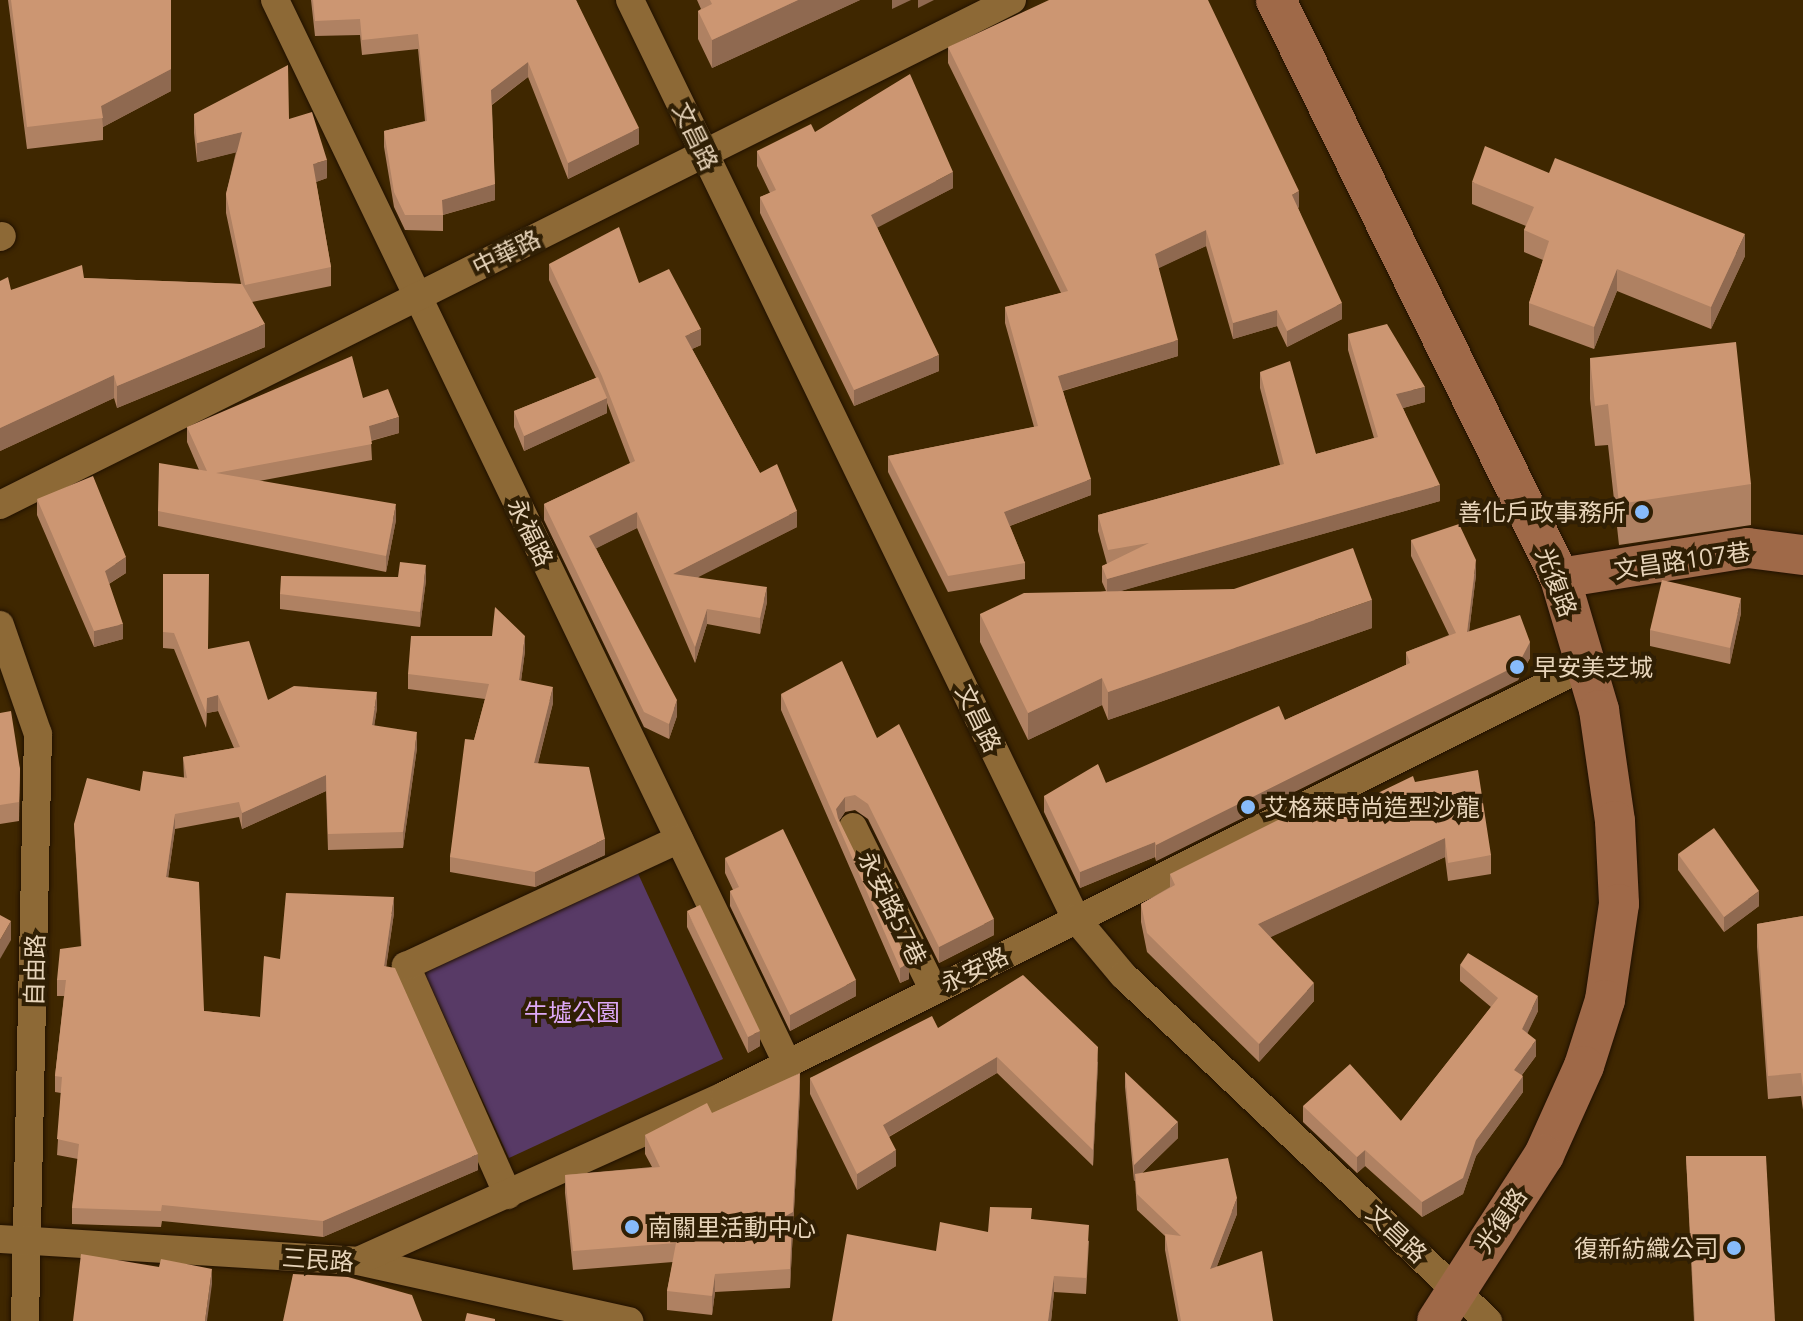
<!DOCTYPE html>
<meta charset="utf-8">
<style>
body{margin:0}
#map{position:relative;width:1803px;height:1321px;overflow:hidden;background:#3f2700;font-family:"Open Sans","Noto Sans TC",sans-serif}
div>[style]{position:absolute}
.green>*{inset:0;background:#583a66}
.roads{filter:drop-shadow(0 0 2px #211100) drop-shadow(0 0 2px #211100)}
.street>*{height:28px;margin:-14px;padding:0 14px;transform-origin:14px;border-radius:14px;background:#8d6936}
.secondary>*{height:40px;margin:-20px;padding:0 20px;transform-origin:20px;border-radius:20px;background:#9f6948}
.wall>*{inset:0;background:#af8162}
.shaded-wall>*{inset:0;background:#8f6950}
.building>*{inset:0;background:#cc9672}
.dots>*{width:22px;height:22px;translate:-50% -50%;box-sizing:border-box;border:4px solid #301f04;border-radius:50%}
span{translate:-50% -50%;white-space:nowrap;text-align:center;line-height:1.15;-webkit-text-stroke:8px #301f04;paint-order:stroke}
.street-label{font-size:24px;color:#e7d4ba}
.poi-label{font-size:24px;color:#e7d4ba}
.right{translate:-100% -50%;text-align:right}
.left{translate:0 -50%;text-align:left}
.park-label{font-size:24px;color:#dea9f7}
</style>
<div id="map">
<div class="green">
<div style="clip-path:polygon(635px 867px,723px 1059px,509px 1158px,421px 966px)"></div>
</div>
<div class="roads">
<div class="street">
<div style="left:275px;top:0;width:1180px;rotate:64.28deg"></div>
<div style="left:630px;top:0;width:1022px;rotate:64.11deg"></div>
<div style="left:1076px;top:919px;width:73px;rotate:50deg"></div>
<div style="left:1123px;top:975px;width:503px;rotate:43.47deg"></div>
<div style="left:0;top:237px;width:2px;rotate:-27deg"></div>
<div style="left:0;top:505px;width:1131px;rotate:-26.52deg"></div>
<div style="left:0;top:625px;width:115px;rotate:70.8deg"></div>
<div style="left:38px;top:734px;width:587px;rotate:91.27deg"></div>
<div style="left:853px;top:827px;width:181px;rotate:63.7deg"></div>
<div style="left:508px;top:1195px;width:251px;rotate:-114deg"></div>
<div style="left:406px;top:966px;width:301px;rotate:-24.9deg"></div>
<div style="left:0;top:1239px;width:359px;rotate:3.5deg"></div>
<div style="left:358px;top:1261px;width:278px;rotate:12.5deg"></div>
<div style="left:358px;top:1261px;width:403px;rotate:-24.3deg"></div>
<div style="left:725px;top:1095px;width:961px;rotate:-26.51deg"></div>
</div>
<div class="secondary">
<div style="left:1276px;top:0;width:644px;rotate:63.83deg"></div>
<div style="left:1560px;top:578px;width:138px;rotate:73.5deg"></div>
<div style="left:1599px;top:710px;width:112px;rotate:81.8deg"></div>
<div style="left:1615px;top:821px;width:83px;rotate:87.2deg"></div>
<div style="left:1619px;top:904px;width:97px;rotate:98.3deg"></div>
<div style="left:1605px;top:1000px;width:69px;rotate:107.7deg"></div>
<div style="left:1584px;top:1066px;width:98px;rotate:114.2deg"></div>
<div style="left:1544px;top:1155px;width:197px;rotate:122.8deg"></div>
<div style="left:1560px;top:578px;width:190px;rotate:-9.1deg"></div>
<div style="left:1748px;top:548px;width:55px;rotate:7.3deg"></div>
</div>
</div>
<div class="wall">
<div style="clip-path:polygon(8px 0,171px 0,171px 91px,103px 127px,103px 140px,27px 149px)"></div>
<div style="clip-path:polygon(311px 0,576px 0,639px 144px,568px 179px,528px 77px,492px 105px,495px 200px,443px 215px,443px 231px,405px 230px,394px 207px,384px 147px,384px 131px,425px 121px,418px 49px,362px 55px,360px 35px,315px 36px)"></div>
<div style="clip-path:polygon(697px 0,860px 0,712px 68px,698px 39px,698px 11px,701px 9px)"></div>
<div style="clip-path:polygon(948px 47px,1299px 207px,1298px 208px,1342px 319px,1287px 347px,1277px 326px,1233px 339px,1206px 246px,1158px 268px,1178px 356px,1063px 391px,1091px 495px,1010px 526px,1025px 563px,1025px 579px,948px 592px,888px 472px,888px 456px,1034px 427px,1005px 323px,1005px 307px,1061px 293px,948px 63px)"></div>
<div style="clip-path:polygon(194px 114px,289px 119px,327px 178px,316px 182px,331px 267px,331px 286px,252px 302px,265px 347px,117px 408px,114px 398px,0 451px,0 281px,11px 290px,84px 278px,241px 284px,226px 213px,226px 194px,236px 152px,197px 162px,194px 133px)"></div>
<div style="clip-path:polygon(815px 132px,953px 188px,877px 227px,939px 371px,854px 406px,760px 213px,760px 197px,770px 193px,757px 166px,757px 151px)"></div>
<div style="clip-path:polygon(1472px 182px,1745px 256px,1711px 329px,1617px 291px,1594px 349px,1529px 325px,1529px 303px,1543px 260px,1524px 252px,1524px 230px,1526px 226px,1472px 204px)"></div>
<div style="clip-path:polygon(549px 264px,639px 283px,701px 345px,692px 349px,760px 473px,797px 527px,697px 577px,767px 602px,760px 634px,707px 624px,695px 663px,637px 528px,596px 548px,677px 716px,669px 739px,644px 727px,544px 520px,544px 504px,630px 463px,607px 403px,607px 413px,524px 451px,514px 427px,514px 411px,596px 378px,549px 280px)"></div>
<div style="clip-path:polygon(1348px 334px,1425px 402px,1403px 408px,1440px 501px,1120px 591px,1372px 628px,1108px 720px,1102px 705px,1028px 740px,980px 642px,980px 614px,1106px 591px,1102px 582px,1102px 566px,1107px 564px,1098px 531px,1098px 515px,1280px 465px,1260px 388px,1260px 372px,1316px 454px,1374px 438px,1348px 350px)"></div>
<div style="clip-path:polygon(1590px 358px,1751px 484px,1751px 525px,1619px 545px,1608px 445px,1595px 446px,1590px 399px)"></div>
<div style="clip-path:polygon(363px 398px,399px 433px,371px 441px,372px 460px,259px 481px,396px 520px,386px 572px,158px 526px,158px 511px,199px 470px,187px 442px,187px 427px)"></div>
<div style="clip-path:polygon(37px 499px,126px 573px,109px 584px,123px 639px,94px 647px,37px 515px)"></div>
<div style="clip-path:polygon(1411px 540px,1476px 575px,1469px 632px,1530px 658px,1518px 680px,1156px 861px,1155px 857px,1080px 888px,1044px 812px,1044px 796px,1106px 783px,1285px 720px,1406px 665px,1406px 652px,1449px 635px,1411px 556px)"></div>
<div style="clip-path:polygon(163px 574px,208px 649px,268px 700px,377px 708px,374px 726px,417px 748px,403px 848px,328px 850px,326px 791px,242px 829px,239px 817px,175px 829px,168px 878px,204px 1011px,260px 1017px,280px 959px,394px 913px,386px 967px,478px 1170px,323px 1237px,162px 1221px,161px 1227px,72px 1224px,72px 1208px,78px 1159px,57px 1155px,61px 1093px,55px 1092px,55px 1076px,64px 996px,57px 996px,57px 980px,81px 946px,74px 824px,140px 791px,184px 778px,183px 757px,234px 748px,218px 711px,207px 713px,206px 728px,174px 649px,163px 648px)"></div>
<div style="clip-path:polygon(398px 577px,426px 580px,420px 627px,280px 609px,280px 594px)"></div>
<div style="clip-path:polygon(1741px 613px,1730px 664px,1650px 646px,1650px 630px)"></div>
<div style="clip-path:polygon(492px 636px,525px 651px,521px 681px,553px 703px,538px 763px,605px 855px,535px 887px,450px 872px,450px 857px,474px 740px,485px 699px,408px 689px,408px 674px)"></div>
<div style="clip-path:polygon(781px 694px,994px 935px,939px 963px,868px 819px,855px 810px,845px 812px,839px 821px,909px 979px,900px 983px,781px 710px)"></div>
<div style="clip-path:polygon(0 713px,20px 769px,19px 821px,0 824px)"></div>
<div style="clip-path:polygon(1415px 782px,1491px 855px,1491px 874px,1448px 881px,1445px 857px,1270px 937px,1314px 1001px,1259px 1062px,1147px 952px,1141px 922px,1141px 904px,1170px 887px,1170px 874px,1318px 822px)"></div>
<div style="clip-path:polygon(1678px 854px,1759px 906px,1724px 932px,1678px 870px)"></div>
<div style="clip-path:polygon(725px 858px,856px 996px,790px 1031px,730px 906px,730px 891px,733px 890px,725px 873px)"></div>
<div style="clip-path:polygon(687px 911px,760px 1046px,748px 1053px,687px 927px)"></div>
<div style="clip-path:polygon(1803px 916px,1803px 1110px,1801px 1096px,1768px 1099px,1757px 947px,1757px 924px)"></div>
<div style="clip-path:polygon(1460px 965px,1538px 1011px,1527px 1033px,1536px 1056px,1522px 1075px,1523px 1092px,1476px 1156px,1463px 1194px,1422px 1217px,1365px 1166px,1357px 1173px,1303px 1122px,1303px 1106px,1401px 1121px,1491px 1007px,1460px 981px)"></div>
<div style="clip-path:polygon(938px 1028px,1098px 1062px,1093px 1166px,997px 1073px,889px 1137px,896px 1166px,857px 1190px,810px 1094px,810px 1078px)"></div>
<div style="clip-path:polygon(1125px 1072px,1178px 1138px,1142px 1173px,1237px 1214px,1217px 1266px,1273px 1321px,1178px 1321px,1165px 1250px,1165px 1236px,1137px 1210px,1135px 1180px,1134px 1181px,1125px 1087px)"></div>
<div style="clip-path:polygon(800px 1092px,790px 1288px,715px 1292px,712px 1315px,667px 1310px,667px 1291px,673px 1262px,573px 1270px,565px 1193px,565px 1175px,652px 1167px,645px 1154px,645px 1135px,712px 1113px)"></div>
<div style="clip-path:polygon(1686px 1156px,1775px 1321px,1694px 1321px)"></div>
<div style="clip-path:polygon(1032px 1219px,1089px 1241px,1086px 1294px,1054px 1292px,1051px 1321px,832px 1321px,936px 1251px,988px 1232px)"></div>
</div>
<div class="shaded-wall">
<div style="clip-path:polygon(798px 0,860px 0,712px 68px,712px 40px)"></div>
<div style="clip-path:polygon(892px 0,911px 0,892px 9px)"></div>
<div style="clip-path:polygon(918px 0,934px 0,918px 8px)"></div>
<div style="clip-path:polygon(528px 62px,528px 77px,491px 105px,491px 90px)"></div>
<div style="clip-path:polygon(171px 69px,171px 91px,103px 127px,101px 106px)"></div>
<div style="clip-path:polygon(639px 128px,639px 144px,568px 179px,568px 163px)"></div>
<div style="clip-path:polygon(242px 132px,242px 151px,197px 162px,197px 143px)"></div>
<div style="clip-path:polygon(327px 160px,327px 178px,313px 183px,313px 164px)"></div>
<div style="clip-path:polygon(953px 172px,953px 188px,871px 231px,871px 215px)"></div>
<div style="clip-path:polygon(495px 184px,495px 200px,442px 215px,442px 200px)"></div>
<div style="clip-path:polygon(1299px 191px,1299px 207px,1292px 211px,1292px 195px)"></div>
<div style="clip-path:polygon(1206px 230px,1206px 246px,1155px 270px,1155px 254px)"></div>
<div style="clip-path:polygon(1745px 234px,1745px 256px,1711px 329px,1711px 307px)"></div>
<div style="clip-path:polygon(1617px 269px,1617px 291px,1594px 349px,1594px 327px)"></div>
<div style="clip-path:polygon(1342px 303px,1342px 319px,1287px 347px,1287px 331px)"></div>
<div style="clip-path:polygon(1277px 310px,1277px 326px,1233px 339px,1233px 323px)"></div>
<div style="clip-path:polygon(265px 324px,265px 347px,117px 408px,117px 386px)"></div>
<div style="clip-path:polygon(701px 329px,701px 345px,685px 352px,685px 336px)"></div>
<div style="clip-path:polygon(1178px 340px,1178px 356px,1058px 392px,1058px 376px)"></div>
<div style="clip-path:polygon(939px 355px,939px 371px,854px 406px,854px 390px)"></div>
<div style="clip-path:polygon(114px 375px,114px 398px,0 451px,0 428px)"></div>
<div style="clip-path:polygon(1425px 387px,1425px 402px,1396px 410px,1396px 394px)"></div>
<div style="clip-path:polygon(607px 398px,607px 413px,524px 451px,524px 436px)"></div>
<div style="clip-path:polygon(399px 417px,399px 433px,369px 441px,369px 426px)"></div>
<div style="clip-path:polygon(1091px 479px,1091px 495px,1004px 528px,1004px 512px)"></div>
<div style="clip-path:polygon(1440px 485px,1440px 501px,1107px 595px,1107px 579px)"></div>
<div style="clip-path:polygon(396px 504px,396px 520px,386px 572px,386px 556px)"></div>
<div style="clip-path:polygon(797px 511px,797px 527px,673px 590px,673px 574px)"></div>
<div style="clip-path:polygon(637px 512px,637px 528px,589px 552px,589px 536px)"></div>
<div style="clip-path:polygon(126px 557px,126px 573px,105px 586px,105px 571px)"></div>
<div style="clip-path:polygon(1476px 560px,1476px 575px,1467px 648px,1467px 632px)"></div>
<div style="clip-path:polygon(426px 565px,426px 580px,420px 627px,420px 612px)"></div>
<div style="clip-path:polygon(767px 587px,767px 602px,760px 634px,760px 618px)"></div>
<div style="clip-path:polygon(1741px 598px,1741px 613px,1730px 664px,1730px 648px)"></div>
<div style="clip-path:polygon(1372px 600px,1372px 628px,1108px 720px,1108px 692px)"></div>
<div style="clip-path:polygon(707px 609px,707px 624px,695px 663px,695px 647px)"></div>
<div style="clip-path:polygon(123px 624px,123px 639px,94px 647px,94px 631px)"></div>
<div style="clip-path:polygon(525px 636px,525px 651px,519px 696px,519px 680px)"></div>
<div style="clip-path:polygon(1530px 642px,1530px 658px,1518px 680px,1156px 861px,1156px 845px)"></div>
<div style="clip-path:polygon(1102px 678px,1102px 705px,1028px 740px,1028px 713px)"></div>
<div style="clip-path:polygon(553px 687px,553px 703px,534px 779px,534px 763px)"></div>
<div style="clip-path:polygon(377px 692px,377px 708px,372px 741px,372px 725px)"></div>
<div style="clip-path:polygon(218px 695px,218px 711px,207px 713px,206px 728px,207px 698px)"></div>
<div style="clip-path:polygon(677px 700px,677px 716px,669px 739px,669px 724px)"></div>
<div style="clip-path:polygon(417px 732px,417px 748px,403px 848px,403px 832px)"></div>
<div style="clip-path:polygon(326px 775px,326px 791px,242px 829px,242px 813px)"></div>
<div style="clip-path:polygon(845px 797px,845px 812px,837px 824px,836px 809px)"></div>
<div style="clip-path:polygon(175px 814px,175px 829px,166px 893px,166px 877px)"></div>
<div style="clip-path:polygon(1445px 838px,1445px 857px,1258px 943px,1258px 924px)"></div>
<div style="clip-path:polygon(605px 839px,605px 855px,535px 887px,535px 872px)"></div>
<div style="clip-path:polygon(1155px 842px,1155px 857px,1080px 888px,1080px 872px)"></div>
<div style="clip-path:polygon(1759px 891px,1759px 906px,1724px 932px,1724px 917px)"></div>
<div style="clip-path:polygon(394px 897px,394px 913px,384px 982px,384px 966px)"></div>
<div style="clip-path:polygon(994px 919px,994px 935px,939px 963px,939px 947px)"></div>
<div style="clip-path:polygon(11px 921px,11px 940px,0 959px,0 940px)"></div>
<div style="clip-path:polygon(909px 963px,909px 979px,900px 983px,900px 968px)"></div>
<div style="clip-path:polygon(856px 980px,856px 996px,790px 1031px,790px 1015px)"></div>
<div style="clip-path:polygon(1314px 983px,1314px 1001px,1259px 1062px,1259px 1044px)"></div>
<div style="clip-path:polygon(1538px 996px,1538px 1011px,1522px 1045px,1522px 1029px)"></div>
<div style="clip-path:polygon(760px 1031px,760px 1046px,748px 1053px,748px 1037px)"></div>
<div style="clip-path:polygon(1536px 1040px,1536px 1056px,1514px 1085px,1514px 1070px)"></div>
<div style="clip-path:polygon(1098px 1047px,1098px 1062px,1093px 1166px,1093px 1150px)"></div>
<div style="clip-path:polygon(997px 1057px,997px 1073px,883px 1140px,883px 1125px)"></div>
<div style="clip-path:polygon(800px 1073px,800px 1092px,790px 1288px,790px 1269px,782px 1218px)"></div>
<div style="clip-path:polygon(1523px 1076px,1523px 1092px,1476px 1156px,1463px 1194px,1422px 1217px,1422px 1202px,1476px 1140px)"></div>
<div style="clip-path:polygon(1178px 1122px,1178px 1138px,1134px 1181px,1134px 1165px)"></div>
<div style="clip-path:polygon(896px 1150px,896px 1166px,857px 1190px,857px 1174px)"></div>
<div style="clip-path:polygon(1365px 1150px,1365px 1166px,1357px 1173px,1357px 1157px)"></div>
<div style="clip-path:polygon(478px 1154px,478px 1170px,323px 1237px,323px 1221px)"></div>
<div style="clip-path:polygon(1237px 1198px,1237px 1214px,1210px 1284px,1210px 1269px)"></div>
<div style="clip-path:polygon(212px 1269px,212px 1284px,207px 1321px,205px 1321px)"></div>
<div style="clip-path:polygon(715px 1274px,715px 1292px,712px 1315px,712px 1296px)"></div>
<div style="clip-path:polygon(1054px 1276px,1054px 1292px,1051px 1321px,1048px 1321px)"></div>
</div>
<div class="building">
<div style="clip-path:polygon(11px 0,171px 0,171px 69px,101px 106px,103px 118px,27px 127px)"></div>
<div style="clip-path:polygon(313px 0,576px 0,639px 128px,568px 163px,528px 62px,491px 90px,495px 184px,442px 200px,443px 215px,405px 215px,394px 192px,384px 131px,427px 121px,418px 34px,362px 40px,360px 19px,315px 21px)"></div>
<div style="clip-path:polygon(710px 0,798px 0,712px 40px,698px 11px,712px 4px)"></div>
<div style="clip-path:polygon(1049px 0,1208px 0,1299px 191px,1292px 195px,1342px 303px,1287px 331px,1277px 310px,1233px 323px,1206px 230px,1155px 254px,1178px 340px,1058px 376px,1091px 479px,1004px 512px,1025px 563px,948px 576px,888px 456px,1038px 426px,1005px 307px,1068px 291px,948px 47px)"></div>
<div style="clip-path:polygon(288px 65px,289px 119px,312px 112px,327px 160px,313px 164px,331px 267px,245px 285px,226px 194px,242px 132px,197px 143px,194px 114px)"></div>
<div style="clip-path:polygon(910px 74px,953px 172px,871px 215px,939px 355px,854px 390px,760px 197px,776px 190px,757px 151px,811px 124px,815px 132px)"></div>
<div style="clip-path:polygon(1485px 146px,1549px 173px,1555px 158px,1745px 234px,1711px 307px,1617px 269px,1594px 327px,1529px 303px,1549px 241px,1524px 230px,1534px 207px,1472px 182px)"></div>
<div style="clip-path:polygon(619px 227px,639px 283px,669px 269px,701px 329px,685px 336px,760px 473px,777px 464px,797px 511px,673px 574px,767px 587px,760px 618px,707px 609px,695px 647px,637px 512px,589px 536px,677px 700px,669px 724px,644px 712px,544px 504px,635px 461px,602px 376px,549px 264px)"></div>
<div style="clip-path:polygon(82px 265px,84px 278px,242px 284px,265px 324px,117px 386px,114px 375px,0 428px,0 281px,8px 277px,11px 290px)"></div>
<div style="clip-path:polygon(1387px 324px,1425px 387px,1396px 394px,1440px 485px,1107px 579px,1102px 566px,1149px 543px,1108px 550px,1098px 515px,1284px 464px,1260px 372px,1290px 361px,1316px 454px,1378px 437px,1348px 334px)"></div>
<div style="clip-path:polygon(1736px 342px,1751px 484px,1619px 504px,1608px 404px,1595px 406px,1590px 358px)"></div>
<div style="clip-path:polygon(352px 356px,363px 398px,388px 389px,399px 417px,369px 426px,372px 444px,216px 473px,396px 504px,386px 556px,158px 511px,159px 463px,207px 471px,187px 427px)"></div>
<div style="clip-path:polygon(598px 377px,607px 398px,524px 436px,514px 411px)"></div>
<div style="clip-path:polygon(93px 476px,126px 557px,105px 571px,123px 624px,94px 631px,37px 499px)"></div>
<div style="clip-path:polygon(1459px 524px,1476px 560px,1467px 632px,1520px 615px,1530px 642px,1518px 665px,1156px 845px,1155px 842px,1080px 872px,1044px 796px,1098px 764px,1106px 783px,1279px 706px,1285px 720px,1410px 663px,1406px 652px,1456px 633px,1411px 540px)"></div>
<div style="clip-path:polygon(1353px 548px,1372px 600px,1108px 692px,1102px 678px,1028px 713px,980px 614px,1024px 593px,1234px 589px)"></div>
<div style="clip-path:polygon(400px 562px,426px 565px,420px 612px,280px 594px,281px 576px,398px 577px)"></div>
<div style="clip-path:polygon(163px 574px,209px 574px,208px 649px,249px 641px,268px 700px,294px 686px,377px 692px,372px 725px,417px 732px,403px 832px,328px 834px,326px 775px,242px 813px,239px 802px,175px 814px,166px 877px,199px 882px,204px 1011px,260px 1017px,264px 956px,280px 959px,286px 893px,394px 897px,384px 966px,395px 968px,478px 1154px,323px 1221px,162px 1205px,161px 1211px,72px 1208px,79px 1144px,57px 1139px,62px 1077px,55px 1076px,66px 980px,57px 980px,60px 949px,82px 946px,74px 824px,87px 778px,140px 791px,143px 771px,187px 778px,183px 757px,240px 747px,218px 695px,207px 698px,206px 713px,174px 633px,163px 632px)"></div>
<div style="clip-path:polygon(1662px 580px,1741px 598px,1730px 648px,1650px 630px)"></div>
<div style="clip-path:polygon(495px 607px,525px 636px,519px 680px,553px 687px,534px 763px,589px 767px,605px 839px,535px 872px,450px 857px,465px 739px,474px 740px,489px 684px,408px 674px,411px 636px,492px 636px)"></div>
<div style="clip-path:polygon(842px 661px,877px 738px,899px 724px,994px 919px,939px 947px,868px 804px,855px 795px,845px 797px,836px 809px,838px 818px,909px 963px,900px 968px,781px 694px)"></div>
<div style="clip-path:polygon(11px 711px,20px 769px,19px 802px,0 805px,0 713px)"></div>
<div style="clip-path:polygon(1478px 770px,1491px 855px,1448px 863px,1445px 838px,1258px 924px,1314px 983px,1259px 1044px,1147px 933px,1141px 904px,1175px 885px,1170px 874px,1310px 804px,1318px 822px,1413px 776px,1415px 782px)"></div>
<div style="clip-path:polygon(1714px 828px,1759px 891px,1724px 917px,1678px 854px)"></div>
<div style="clip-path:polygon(783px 829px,856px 980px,790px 1015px,730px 891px,739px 887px,725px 858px)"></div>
<div style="clip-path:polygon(700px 905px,760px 1031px,748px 1037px,687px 911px)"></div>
<div style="clip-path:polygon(0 915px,11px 921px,0 940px)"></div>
<div style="clip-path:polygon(1803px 916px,1803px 1088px,1801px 1073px,1768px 1076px,1757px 924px)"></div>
<div style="clip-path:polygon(1468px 953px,1538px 996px,1522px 1029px,1536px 1040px,1514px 1070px,1523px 1076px,1476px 1140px,1463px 1178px,1422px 1202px,1365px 1150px,1357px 1157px,1303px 1106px,1350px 1064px,1401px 1121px,1498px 998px,1460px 965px)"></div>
<div style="clip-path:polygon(1023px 975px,1098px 1047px,1093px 1150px,997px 1057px,883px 1125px,896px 1150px,857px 1174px,810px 1078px,932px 1016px,938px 1028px)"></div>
<div style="clip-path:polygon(1125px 1072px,1178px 1122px,1134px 1165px)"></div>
<div style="clip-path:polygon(800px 1073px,793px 1212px,782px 1218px,792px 1220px,790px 1269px,715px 1274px,712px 1296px,667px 1291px,676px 1243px,573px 1251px,565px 1175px,660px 1167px,645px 1135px,707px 1103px,712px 1113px)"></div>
<div style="clip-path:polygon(1686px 1156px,1766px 1156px,1775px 1321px,1695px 1321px)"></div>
<div style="clip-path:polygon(1228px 1158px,1237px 1198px,1210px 1269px,1262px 1251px,1273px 1321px,1181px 1321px,1165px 1234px,1181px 1236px,1137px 1194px,1135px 1174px)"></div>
<div style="clip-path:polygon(990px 1207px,1032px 1208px,1031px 1219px,1089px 1225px,1086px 1278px,1054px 1276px,1048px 1321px,832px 1321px,847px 1234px,936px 1251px,940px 1222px,988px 1232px)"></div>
<div style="clip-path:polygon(81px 1254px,159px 1267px,161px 1259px,212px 1269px,205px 1321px,73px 1321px)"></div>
<div style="clip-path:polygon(293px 1274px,348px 1277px,412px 1295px,422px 1321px,283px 1321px)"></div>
<div style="clip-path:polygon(467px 1313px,495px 1319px,495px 1321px,465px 1321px)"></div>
</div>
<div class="dots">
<div style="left:1642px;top:512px;background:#87bbfb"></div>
<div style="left:1517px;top:667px;background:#87bbfb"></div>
<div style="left:1248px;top:807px;background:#87bbfb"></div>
<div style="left:632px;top:1227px;background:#87bbfb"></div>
<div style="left:1734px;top:1248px;background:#87bbfb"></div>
</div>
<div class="street-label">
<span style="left:696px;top:136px;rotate:64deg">文昌路</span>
<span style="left:506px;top:252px;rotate:-26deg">中華路</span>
<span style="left:531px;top:532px;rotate:64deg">永福路</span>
<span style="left:1682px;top:560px;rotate:-8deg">文昌路107巷</span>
<span style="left:1557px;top:582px;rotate:69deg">光復路</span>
<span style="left:979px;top:718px;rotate:64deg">文昌路</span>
<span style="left:893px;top:908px;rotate:64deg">永安路57巷</span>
<span style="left:974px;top:969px;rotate:-26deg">永安路</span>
<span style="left:34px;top:970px;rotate:-89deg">自由路</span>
<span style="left:1500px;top:1220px;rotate:-56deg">光復路</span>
<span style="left:1397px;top:1233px;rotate:43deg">文昌路</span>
<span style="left:318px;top:1259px;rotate:4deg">三民路</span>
</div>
<div class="poi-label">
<span class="right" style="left:1626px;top:512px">善化戶政事務所</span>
<span class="left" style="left:1533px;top:667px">早安美芝城</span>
<span class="left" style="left:1264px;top:807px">艾格萊時尚造型沙龍</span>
<span class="left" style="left:648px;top:1227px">南關里活動中心</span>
<span class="right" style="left:1718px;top:1248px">復新紡織公司</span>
</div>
<div class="park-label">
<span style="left:572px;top:1012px">牛墟公園</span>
</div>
</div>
